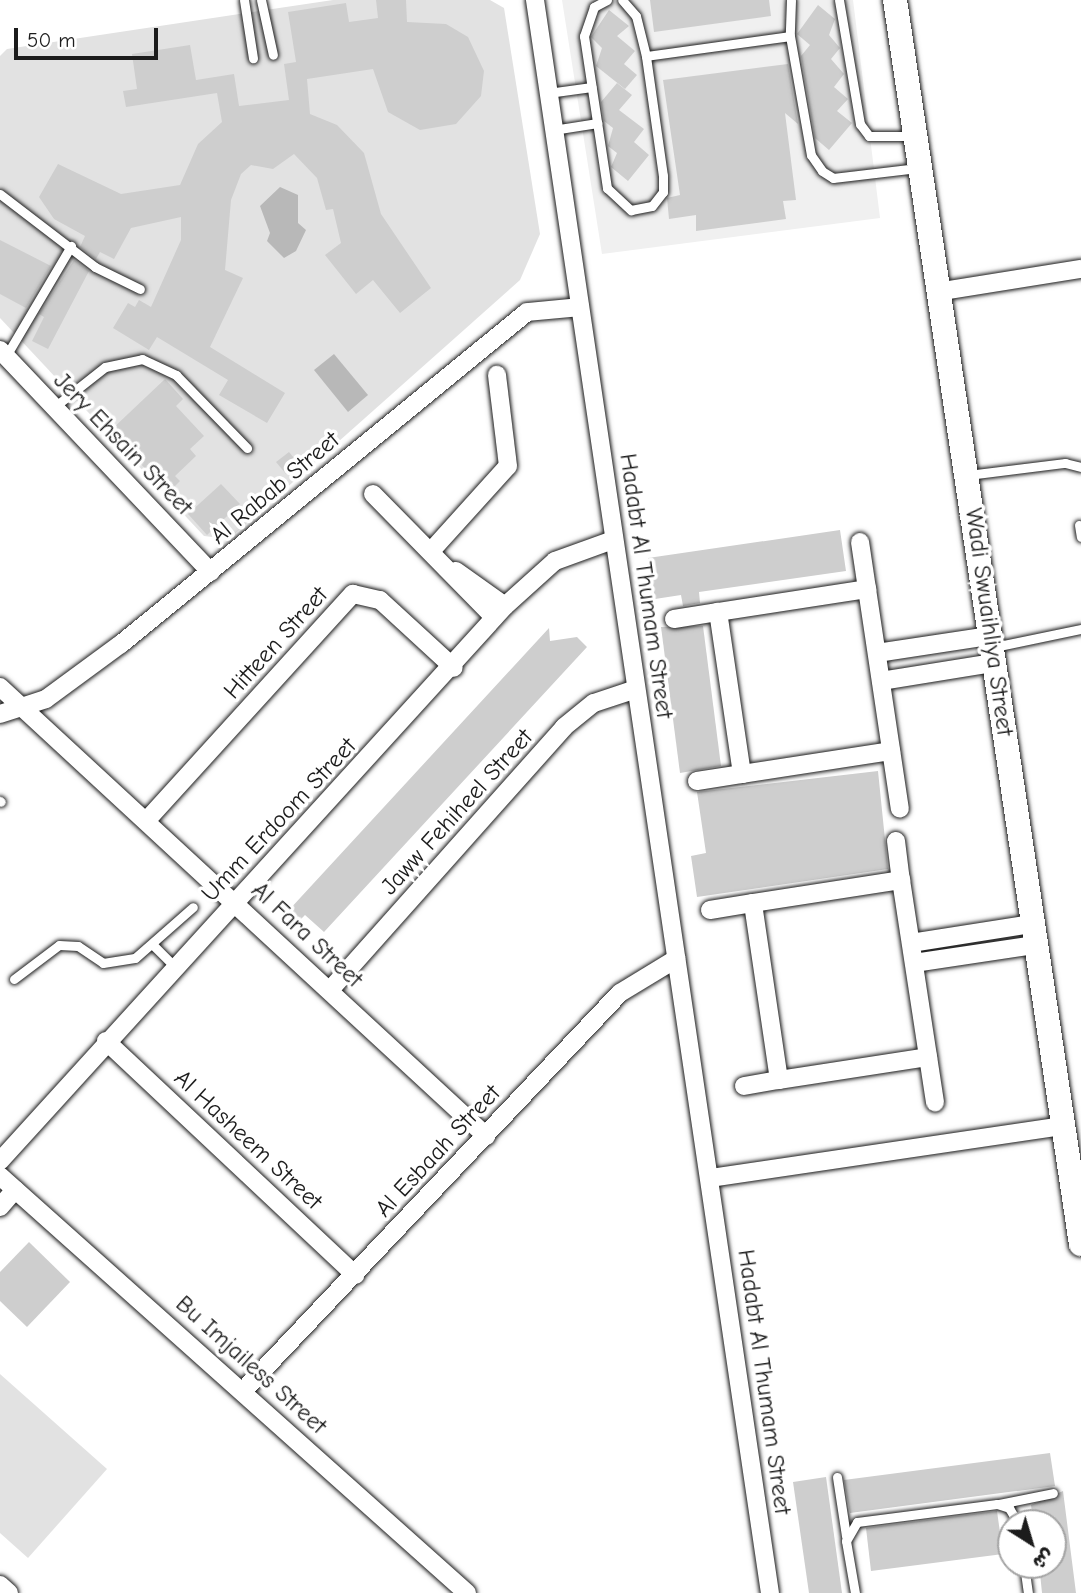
<!DOCTYPE html>
<meta charset="utf-8">
<style>
body{margin:0}
#map{position:relative;width:1081px;height:1593px;overflow:hidden;background:#fff;font-family:"Comic Neue","Playpen Sans Arabic",sans-serif}
div>[style]{position:absolute}
.built>*{inset:0;background:#f0f0f0}
.green>*{inset:0;background:#e2e2e2}
.water>*{inset:0;background:#b8b8b8}
.building>*{inset:0;background:#cecece}
.roads{filter:drop-shadow(0 0 2px #1c1c1c) drop-shadow(0 0 2px #1c1c1c)}
.lane>*{height:9px;margin:-4.5px;padding:0 4.5px;transform-origin:4.5px;border-radius:4.5px;background:#fff}
.street>*{height:18px;margin:-9px;padding:0 9px;transform-origin:9px;border-radius:9px;background:#fff}
.secondary>*{height:24px;margin:-12px;padding:0 12px;transform-origin:12px;border-radius:12px;background:#fff}
span{translate:-50% -50%;white-space:nowrap;text-align:center;line-height:1.15;-webkit-text-stroke:7px #fff;paint-order:stroke}
.street-label{font-size:24px;color:#1c1c1c}
.north{position:absolute;left:997px;top:1509px;width:70px;height:70px;box-sizing:border-box;background:#fff;border:2px solid #a4a4a4;border-radius:50%;rotate:143deg;font-size:19px;font-weight:700;line-height:28px;text-align:center;color:#1c1c1c}
.north::after{content:'';display:block;margin:auto;width:24px;height:32px;background:#1c1c1c;clip-path:polygon(50% 0,100% 100%,50% 72%,0 100%)}
.scale{position:absolute;left:14px;top:28px;width:144px;height:32px;box-sizing:border-box;border:4px solid #1c1c1c;border-top:0;padding-left:9px;font-size:21px;line-height:24px;white-space:nowrap;color:#1c1c1c;-webkit-text-stroke:5px #fff;paint-order:stroke}
</style>
<div id="map">
<div class="built">
<div style="clip-path:polygon(562px 0,853px 0,880px 218px,602px 254px)"></div>
</div>
<div class="green">
<div style="clip-path:polygon(333px 0,490px 0,504px 8px,540px 234px,520px 280px,229px 539px,204px 536px,0 318px,0 56px,7px 49px)"></div>
<div style="clip-path:polygon(0 1374px,107px 1469px,28px 1558px,0 1533px)"></div>
</div>
<div class="water">
<div style="clip-path:polygon(280px 187px,298px 195px,298px 223px,306px 230px,296px 251px,284px 258px,267px 241px,270px 233px,260px 206px)"></div>
<div style="clip-path:polygon(334px 354px,368px 395px,348px 412px,314px 370px)"></div>
</div>
<div class="building">
<div style="clip-path:polygon(376px 0,406px 0,407px 22px,446px 24px,468px 37px,484px 71px,481px 96px,456px 124px,420px 130px,388px 112px,373px 69px,307px 79px,310px 114px,337px 125px,364px 153px,381px 214px,431px 288px,400px 313px,373px 280px,356px 294px,325px 255px,341px 243px,333px 209px,326px 210px,317px 178px,294px 154px,273px 169px,251px 165px,241px 174px,231px 200px,225px 270px,243px 278px,210px 347px,285px 393px,267px 423px,219px 395px,228px 380px,157px 337px,149px 350px,113px 328px,128px 303px,135px 307px,139px 300px,151px 307px,181px 240px,181px 217px,131px 228px,114px 259px,100px 252px,96px 259px,80px 247px,85px 236px,54px 219px,39px 197px,58px 164px,121px 194px,180px 185px,198px 144px,222px 122px,217px 93px,126px 107px,123px 91px,137px 89px,132px 54px,190px 45px,196px 80px,234px 74px,239px 106px,289px 100px,284px 64px,296px 62px,288px 12px,346px 3px,349px 22px,378px 18px)"></div>
<div style="clip-path:polygon(650px 0,769px 0,771px 16px,654px 32px)"></div>
<div style="clip-path:polygon(818px 5px,835px 19px,829px 35px,840px 48px,831px 59px,844px 74px,834px 87px,848px 99px,837px 111px,852px 123px,829px 150px,815px 138px,801px 56px,810px 45px,797px 34px)"></div>
<div style="clip-path:polygon(609px 10px,629px 26px,617px 36px,635px 51px,624px 64px,637px 75px,625px 89px,596px 66px,602px 48px,591px 37px)"></div>
<div style="clip-path:polygon(788px 64px,798px 124px,785px 113px,796px 200px,783px 201px,786px 219px,696px 231px,696px 215px,669px 219px,667px 198px,680px 195px,663px 80px)"></div>
<div style="clip-path:polygon(617px 83px,632px 95px,619px 110px,644px 129px,634px 142px,649px 155px,628px 181px,611px 167px,617px 153px,608px 146px,613px 128px,604px 121px,601px 102px)"></div>
<div style="clip-path:polygon(0 240px,51px 266px,26px 308px,0 294px)"></div>
<div style="clip-path:polygon(74px 260px,89px 271px,48px 349px,32px 341px,44px 317px,39px 314px)"></div>
<div style="clip-path:polygon(165px 379px,183px 399px,176px 406px,204px 436px,190px 449px,196px 456px,175px 476px,180px 481px,168px 493px,110px 431px)"></div>
<div style="clip-path:polygon(289px 452px,299px 464px,286px 474px,276px 462px)"></div>
<div style="clip-path:polygon(221px 484px,240px 504px,207px 535px,188px 514px)"></div>
<div style="clip-path:polygon(840px 530px,846px 571px,699px 592px,700px 603px,683px 606px,681px 595px,655px 599px,648px 558px)"></div>
<div style="clip-path:polygon(703px 626px,721px 766px,680px 773px,661px 627px)"></div>
<div style="clip-path:polygon(549px 628px,550px 641px,577px 637px,587px 647px,324px 932px,305px 915px,300px 920px,289px 910px)"></div>
<div style="clip-path:polygon(878px 771px,888px 869px,697px 897px,691px 856px,706px 853px,697px 792px)"></div>
<div style="clip-path:polygon(29px 1242px,70px 1282px,27px 1327px,0 1301px,0 1272px)"></div>
<div style="clip-path:polygon(1050px 1453px,1055px 1486px,850px 1513px,844px 1480px)"></div>
<div style="clip-path:polygon(826px 1477px,842px 1593px,809px 1593px,793px 1482px)"></div>
<div style="clip-path:polygon(1063px 1491px,1076px 1593px,1042px 1593px,1040px 1573px,1053px 1572px,1053px 1523px,1033px 1523px,1031px 1505px)"></div>
<div style="clip-path:polygon(997px 1511px,1003px 1554px,871px 1571px,866px 1528px)"></div>
</div>
<div class="roads">
<div class="lane">
<div style="left:244px;top:0;width:59px;rotate:81.2deg"></div>
<div style="left:261px;top:0;width:56px;rotate:77.7deg"></div>
<div style="left:607px;top:0;width:15px;rotate:152deg"></div>
<div style="left:594px;top:7px;width:31px;rotate:109deg"></div>
<div style="left:584px;top:36px;width:154px;rotate:81.4deg"></div>
<div style="left:607px;top:188px;width:33px;rotate:43deg"></div>
<div style="left:631px;top:210px;width:21px;rotate:-11deg"></div>
<div style="left:652px;top:206px;width:18px;rotate:-52deg"></div>
<div style="left:663px;top:192px;width:16px;rotate:-90deg"></div>
<div style="left:663px;top:176px;width:121px;rotate:-98.1deg"></div>
<div style="left:646px;top:56px;width:41px;rotate:-104deg"></div>
<div style="left:636px;top:16px;width:21px;rotate:-131deg"></div>
<div style="left:791px;top:0;width:36px;rotate:92deg"></div>
<div style="left:790px;top:36px;width:121px;rotate:80deg"></div>
<div style="left:811px;top:155px;width:19px;rotate:55deg"></div>
<div style="left:822px;top:171px;width:13px;rotate:32deg"></div>
<div style="left:833px;top:178px;width:85px;rotate:-6.8deg"></div>
<div style="left:839px;top:0;width:126px;rotate:80.4deg"></div>
<div style="left:860px;top:124px;width:15px;rotate:53deg"></div>
<div style="left:869px;top:136px;width:43px"></div>
<div style="left:646px;top:56px;width:145px;rotate:-7.9deg"></div>
<div style="left:548px;top:93px;width:44px;rotate:-7.8deg"></div>
<div style="left:553px;top:130px;width:45px;rotate:-9deg"></div>
<div style="left:0;top:194px;width:120px;rotate:37.5deg"></div>
<div style="left:95px;top:267px;width:50px;rotate:26.1deg"></div>
<div style="left:6px;top:356px;width:128px;rotate:-59.4deg"></div>
<div style="left:53px;top:408px;width:66px;rotate:-38.3deg"></div>
<div style="left:105px;top:367px;width:38px;rotate:-12deg"></div>
<div style="left:142px;top:359px;width:38px;rotate:25deg"></div>
<div style="left:176px;top:375px;width:102px;rotate:45.8deg"></div>
<div style="left:968px;top:475px;width:98px;rotate:-7.1deg"></div>
<div style="left:1065px;top:463px;width:16px;rotate:14deg"></div>
<div style="left:1079px;top:525px;width:12px;rotate:81deg"></div>
<div style="left:994px;top:647px;width:89px;rotate:-11.7deg"></div>
<div style="left:0;top:801px;width:1px;rotate:45deg"></div>
<div style="left:153px;top:945px;width:31px;rotate:45deg"></div>
<div style="left:14px;top:979px;width:56px;rotate:-37.1deg"></div>
<div style="left:59px;top:945px;width:19px;rotate:3deg"></div>
<div style="left:78px;top:946px;width:30px;rotate:34deg"></div>
<div style="left:103px;top:963px;width:32px;rotate:-9deg"></div>
<div style="left:135px;top:958px;width:77px;rotate:-41.3deg"></div>
<div style="left:837px;top:1477px;width:60px;rotate:81.3deg"></div>
<div style="left:999px;top:1504px;width:55px;rotate:-11.5deg"></div>
<div style="left:1024px;top:1565px;width:28px;rotate:82deg"></div>
<div style="left:855px;top:1593px;width:53px;rotate:-99.8deg"></div>
<div style="left:846px;top:1541px;width:22px;rotate:-60deg"></div>
<div style="left:857px;top:1522px;width:141px;rotate:-7.3deg"></div>
<div style="left:997px;top:1504px;width:13px;rotate:18deg"></div>
<div style="left:1009px;top:1508px;width:17px;rotate:59deg"></div>
</div>
<div class="street">
<div style="left:535px;top:0;width:1610px;rotate:81.61deg"></div>
<div style="left:943px;top:291px;width:140px;rotate:-9.1deg"></div>
<div style="left:0;top:350px;width:306px;rotate:46.5deg"></div>
<div style="left:373px;top:494px;width:173px;rotate:45.5deg"></div>
<div style="left:860px;top:542px;width:48px;rotate:81.5deg"></div>
<div style="left:432px;top:550px;width:113px;rotate:-47.9deg"></div>
<div style="left:508px;top:466px;width:92px;rotate:-96.9deg"></div>
<div style="left:456px;top:571px;width:60px;rotate:35.5deg"></div>
<div style="left:674px;top:619px;width:45px;rotate:-9deg"></div>
<div style="left:877px;top:653px;width:114px;rotate:-8.6deg"></div>
<div style="left:881px;top:681px;width:114px;rotate:-9.1deg"></div>
<div style="left:0;top:687px;width:662px;rotate:42.73deg"></div>
<div style="left:0;top:714px;width:48px;rotate:-18.1deg"></div>
<div style="left:46px;top:699px;width:93px;rotate:-36.3deg"></div>
<div style="left:121px;top:644px;width:524px;rotate:-39.27deg"></div>
<div style="left:527px;top:312px;width:53px;rotate:-5.4deg"></div>
<div style="left:891px;top:751px;width:151px;rotate:171.2deg"></div>
<div style="left:742px;top:774px;width:164px;rotate:-98.4deg"></div>
<div style="left:718px;top:612px;width:151px;rotate:-8.8deg"></div>
<div style="left:867px;top:589px;width:222px;rotate:81.5deg"></div>
<div style="left:697px;top:781px;width:46px;rotate:-8.8deg"></div>
<div style="left:147px;top:820px;width:306px;rotate:-47.7deg"></div>
<div style="left:353px;top:594px;width:28px;rotate:13deg"></div>
<div style="left:380px;top:600px;width:100px;rotate:42.6deg"></div>
<div style="left:896px;top:841px;width:39px;rotate:83deg"></div>
<div style="left:710px;top:910px;width:44px;rotate:-9.2deg"></div>
<div style="left:911px;top:943px;width:121px;rotate:-9deg"></div>
<div style="left:914px;top:963px;width:121px;rotate:-8.5deg"></div>
<div style="left:330px;top:990px;width:352px;rotate:-48.3deg"></div>
<div style="left:564px;top:727px;width:38px;rotate:-39deg"></div>
<div style="left:594px;top:703px;width:44px;rotate:-18.4deg"></div>
<div style="left:106px;top:1041px;width:342px;rotate:43.2deg"></div>
<div style="left:928px;top:1057px;width:151px;rotate:171.2deg"></div>
<div style="left:779px;top:1080px;width:179px;rotate:-98.4deg"></div>
<div style="left:753px;top:903px;width:150px;rotate:-8.8deg"></div>
<div style="left:901px;top:880px;width:225px;rotate:81.3deg"></div>
<div style="left:744px;top:1086px;width:36px;rotate:-10deg"></div>
<div style="left:0;top:1161px;width:750px;rotate:-47.7deg"></div>
<div style="left:505px;top:606px;width:67px;rotate:-42deg"></div>
<div style="left:555px;top:561px;width:62px;rotate:-19.9deg"></div>
<div style="left:0;top:1176px;width:626px;rotate:41.76deg"></div>
<div style="left:710px;top:1178px;width:355px;rotate:-8.4deg"></div>
<div style="left:0;top:1207px;width:23px;rotate:-49deg"></div>
<div style="left:244px;top:1390px;width:547px;rotate:-46.56deg"></div>
<div style="left:620px;top:993px;width:66px;rotate:-31.3deg"></div>
<div style="left:0;top:1585px;width:12px;rotate:42deg"></div>
</div>
<div class="secondary">
<div style="left:895px;top:0;width:1258px;rotate:81.5deg"></div>
</div>
</div>
<div class="street-label">
<span style="left:123px;top:444px;rotate:46deg">Jery Ehsain Street</span>
<span style="left:275px;top:488px;rotate:-40deg">Al Rabab Street</span>
<span style="left:646px;top:586px;rotate:82deg">Hadabt Al Thumam Street</span>
<span style="left:989px;top:622px;rotate:82deg">Wadi Swuaihliya Street</span>
<span style="left:276px;top:643px;rotate:-48deg">Hitteen Street</span>
<span style="left:457px;top:812px;rotate:-48deg">Jaww Fehiheel Street</span>
<span style="left:279px;top:820px;rotate:-47deg">Umm Erdoom Street</span>
<span style="left:307px;top:935px;rotate:43deg">Al Fara Street</span>
<span style="left:248px;top:1140px;rotate:43deg">Al Hasheem Street</span>
<span style="left:438px;top:1151px;rotate:-47deg">Al Esbaah Street</span>
<span style="left:251px;top:1365px;rotate:42deg">Bu Imjailess Street</span>
<span style="left:764px;top:1382px;rotate:82deg">Hadabt Al Thumam Street</span>
</div>
<div class="north">ش</div>
<div class="scale">50 m</div>
</div>
